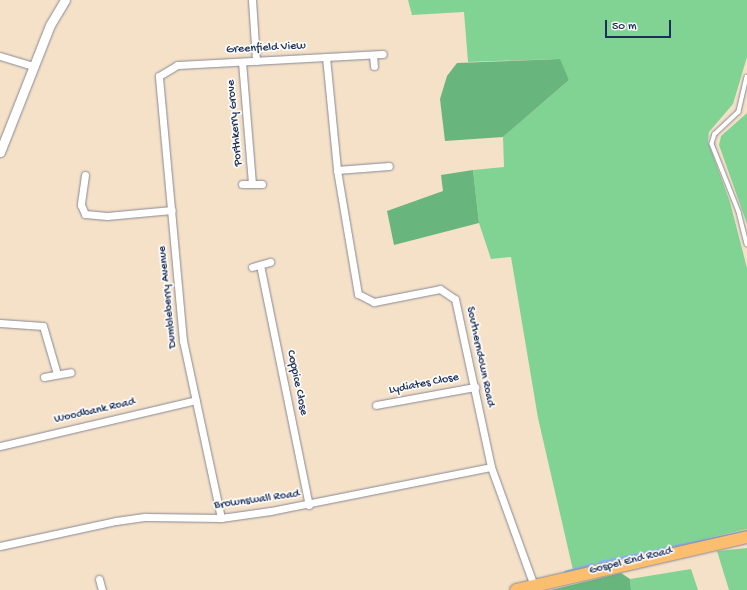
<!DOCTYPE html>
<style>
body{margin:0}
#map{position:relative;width:747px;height:590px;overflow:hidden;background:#f5e1c8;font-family:"Gochi Hand",sans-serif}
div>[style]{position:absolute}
.green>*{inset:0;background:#81d394}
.forest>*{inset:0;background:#68b57e}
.stream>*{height:2.5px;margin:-1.25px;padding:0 1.25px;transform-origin:1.25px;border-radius:1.25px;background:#83b7f1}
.roads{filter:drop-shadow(0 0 1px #888893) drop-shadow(0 0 1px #888893)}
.service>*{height:3.5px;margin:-1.75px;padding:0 1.75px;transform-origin:1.75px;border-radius:1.75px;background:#fff}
.minor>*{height:7px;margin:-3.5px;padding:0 3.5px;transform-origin:3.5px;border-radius:3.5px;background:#fff}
.tertiary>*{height:9px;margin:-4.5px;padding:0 4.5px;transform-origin:4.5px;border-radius:4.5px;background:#fff}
.primary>*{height:12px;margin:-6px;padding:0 6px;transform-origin:6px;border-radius:6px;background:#fbbd6e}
span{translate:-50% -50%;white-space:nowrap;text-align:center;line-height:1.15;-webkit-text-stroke:3.5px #fdfcf7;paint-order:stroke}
.street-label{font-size:12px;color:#1b2f5e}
.scale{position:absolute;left:605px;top:20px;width:66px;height:18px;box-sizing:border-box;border:2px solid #1b2f5e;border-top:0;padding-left:5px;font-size:12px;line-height:14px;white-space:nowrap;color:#1b2f5e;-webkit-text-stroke:3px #fdfcf7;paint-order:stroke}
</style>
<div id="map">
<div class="green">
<div style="clip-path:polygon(408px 0,747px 0,747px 57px,733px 104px,709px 132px,708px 142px,730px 202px,747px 268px,747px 529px,573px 570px,538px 418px,511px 257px,491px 259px,479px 223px,473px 170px,504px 167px,503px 137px,569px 80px,559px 59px,468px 62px,464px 12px,412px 15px)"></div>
<div style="clip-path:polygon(747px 102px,747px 224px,719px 145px,721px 136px,747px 113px)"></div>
<div style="clip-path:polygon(747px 548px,747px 590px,729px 590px,717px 551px)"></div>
<div style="clip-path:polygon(691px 569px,698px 590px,631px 590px,630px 579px)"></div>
</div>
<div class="forest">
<div style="clip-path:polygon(560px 59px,569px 80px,503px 137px,445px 141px,440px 99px,447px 76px,457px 63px)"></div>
<div style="clip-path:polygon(473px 170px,479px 223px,394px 245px,387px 211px,443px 191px,441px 175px)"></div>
<div style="clip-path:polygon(621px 573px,630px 579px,631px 590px,551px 590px)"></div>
</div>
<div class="stream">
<div style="left:599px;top:562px;width:151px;rotate:-11.8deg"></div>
<div style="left:565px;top:572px;width:28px;rotate:-17deg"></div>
</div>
<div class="roads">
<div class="service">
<div style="left:747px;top:77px;width:36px;rotate:103deg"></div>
<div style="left:739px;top:112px;width:33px;rotate:137deg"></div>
<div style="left:715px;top:134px;width:10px;rotate:107deg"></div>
<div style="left:712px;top:144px;width:73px;rotate:68.3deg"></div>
<div style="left:739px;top:212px;width:33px;rotate:76deg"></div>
</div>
<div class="minor">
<div style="left:252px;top:0;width:61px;rotate:86.2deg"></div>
<div style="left:373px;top:55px;width:11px;rotate:85deg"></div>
<div style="left:0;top:56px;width:34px;rotate:17deg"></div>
<div style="left:326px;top:57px;width:114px;rotate:84.4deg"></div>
<div style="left:337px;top:170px;width:126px;rotate:80.4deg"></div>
<div style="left:358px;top:294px;width:18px;rotate:27deg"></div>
<div style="left:374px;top:302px;width:67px;rotate:-11.1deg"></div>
<div style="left:440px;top:289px;width:18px;rotate:34deg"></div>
<div style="left:455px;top:299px;width:172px;rotate:77.9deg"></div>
<div style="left:491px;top:467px;width:127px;rotate:70.1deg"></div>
<div style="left:242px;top:62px;width:121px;rotate:85.3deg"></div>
<div style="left:337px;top:170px;width:52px;rotate:-4.4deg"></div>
<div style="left:85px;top:175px;width:30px;rotate:98deg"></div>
<div style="left:81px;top:205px;width:10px;rotate:66deg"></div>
<div style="left:85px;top:214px;width:22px;rotate:5deg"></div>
<div style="left:107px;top:216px;width:65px;rotate:-5.3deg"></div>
<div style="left:242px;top:184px;width:20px"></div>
<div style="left:260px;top:265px;width:245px;rotate:78.5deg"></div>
<div style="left:252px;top:267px;width:19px;rotate:-16deg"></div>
<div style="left:0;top:323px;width:43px;rotate:4deg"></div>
<div style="left:43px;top:326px;width:50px;rotate:73.7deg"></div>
<div style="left:44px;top:377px;width:27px;rotate:-10deg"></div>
<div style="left:376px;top:405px;width:101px;rotate:-10.3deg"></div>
<div style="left:0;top:446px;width:201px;rotate:-13.2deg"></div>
<div style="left:221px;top:518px;width:181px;rotate:-102.1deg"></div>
<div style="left:183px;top:341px;width:266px;rotate:-95.2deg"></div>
<div style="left:159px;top:76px;width:21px;rotate:-31deg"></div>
<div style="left:177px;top:65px;width:206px;rotate:-3.1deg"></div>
<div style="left:0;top:546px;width:119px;rotate:-12.2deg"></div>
<div style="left:116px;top:521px;width:30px;rotate:-8deg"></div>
<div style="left:146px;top:517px;width:75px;rotate:0.8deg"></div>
<div style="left:221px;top:518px;width:50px;rotate:-8deg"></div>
<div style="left:271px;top:511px;width:224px;rotate:-11.3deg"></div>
<div style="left:99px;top:579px;width:11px;rotate:75deg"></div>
</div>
<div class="tertiary">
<div style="left:0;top:152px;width:136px;rotate:-68.5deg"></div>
<div style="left:50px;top:25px;width:29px;rotate:-59deg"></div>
</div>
<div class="primary">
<div style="left:516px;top:590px;width:237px;rotate:-12.9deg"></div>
</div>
</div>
<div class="street-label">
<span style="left:266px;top:49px;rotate:-3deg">Greenfield View</span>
<span style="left:236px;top:123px;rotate:-95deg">Porthkerry Grove</span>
<span style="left:169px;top:297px;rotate:-96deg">Dumbleberry Avenue</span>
<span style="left:479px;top:357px;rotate:78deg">Southerndown Road</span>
<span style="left:296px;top:383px;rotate:78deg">Coppice Close</span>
<span style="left:424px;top:385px;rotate:-11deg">Lydiates Close</span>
<span style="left:95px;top:412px;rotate:-13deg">Woodbank Road</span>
<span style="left:257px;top:501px;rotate:-8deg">Brownswall Road</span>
<span style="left:631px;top:562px;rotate:-14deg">Gospel End Road</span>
</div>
<div class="scale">50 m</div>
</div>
